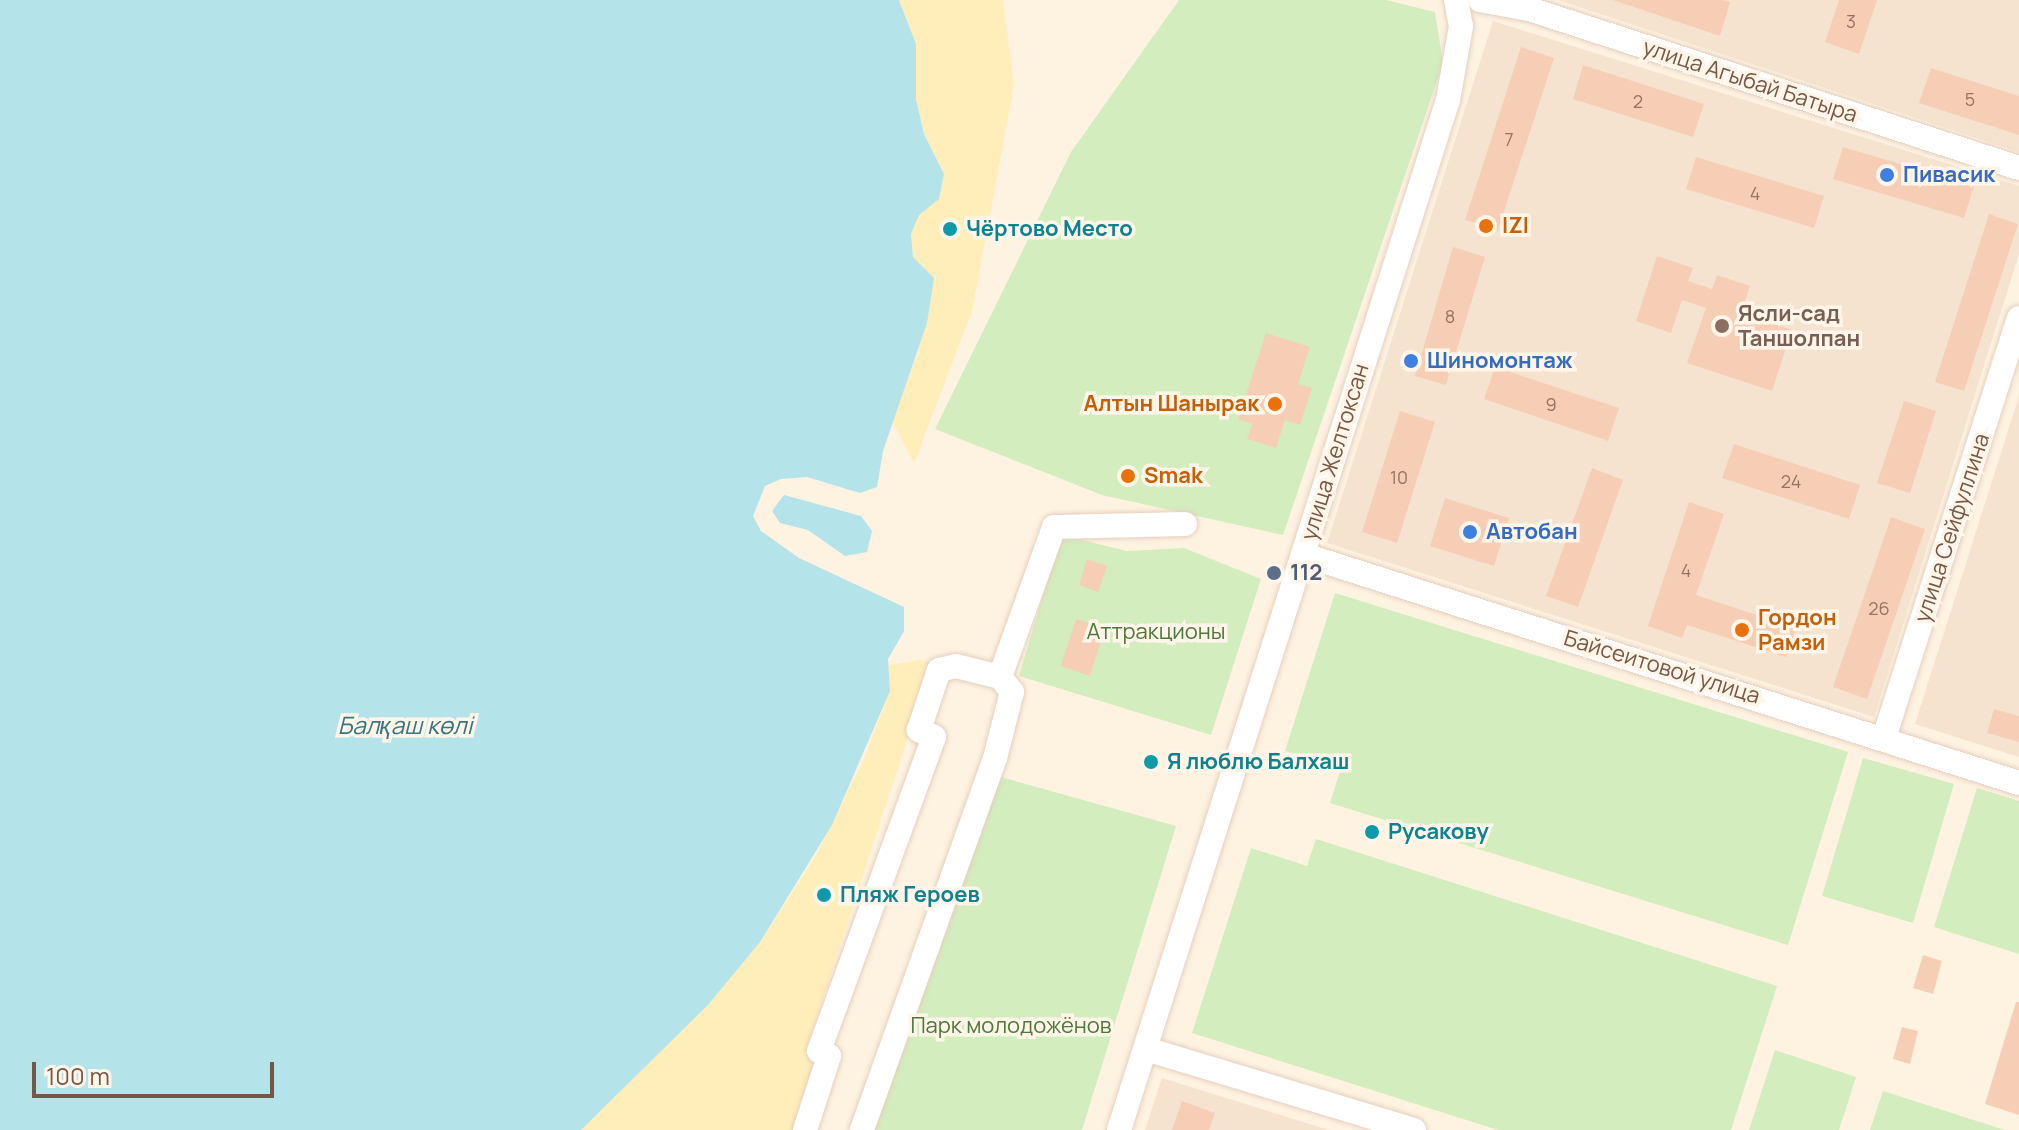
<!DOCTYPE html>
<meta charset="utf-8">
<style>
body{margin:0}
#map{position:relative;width:2019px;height:1130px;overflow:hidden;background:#fef2e1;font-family:Manrope,sans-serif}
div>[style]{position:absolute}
.residential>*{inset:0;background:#f6e3cf}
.green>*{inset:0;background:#d3edbe}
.sand>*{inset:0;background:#ffeeba}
.water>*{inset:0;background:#b4e3e9}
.building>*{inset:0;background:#f6ceb6}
.roads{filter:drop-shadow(0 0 2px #e5cfbf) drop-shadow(0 0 2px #e5cfbf)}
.minor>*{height:24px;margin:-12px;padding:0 12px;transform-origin:12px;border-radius:12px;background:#fff}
.dots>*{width:22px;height:22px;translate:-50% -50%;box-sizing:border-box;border:4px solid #fff6e9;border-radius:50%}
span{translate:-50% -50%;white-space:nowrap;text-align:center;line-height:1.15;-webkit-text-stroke:7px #fff6e9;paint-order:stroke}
.number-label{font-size:18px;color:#977462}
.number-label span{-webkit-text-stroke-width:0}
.street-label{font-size:22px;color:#775646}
.shop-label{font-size:22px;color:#366cbe;font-weight:700}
.left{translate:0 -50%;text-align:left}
.food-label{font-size:22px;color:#c56008;font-weight:700}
.right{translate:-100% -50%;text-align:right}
.culture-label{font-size:22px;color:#0d838f;font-weight:700}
.education-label{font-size:22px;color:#785e54;font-weight:700}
.service-label{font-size:22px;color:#4e5e75;font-weight:700}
.park-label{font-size:22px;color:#4e783b}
.water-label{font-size:24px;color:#38757e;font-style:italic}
.scale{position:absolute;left:32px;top:1062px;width:242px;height:36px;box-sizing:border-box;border:4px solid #775646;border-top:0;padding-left:10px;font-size:24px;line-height:28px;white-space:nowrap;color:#775646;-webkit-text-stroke:6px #fff6e9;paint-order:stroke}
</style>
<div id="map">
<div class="residential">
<div style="clip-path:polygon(1558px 0,2019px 0,2019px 152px)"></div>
<div style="clip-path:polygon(1493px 21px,2019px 186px,2019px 254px,1874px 717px,1327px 543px)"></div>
<div style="clip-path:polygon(2019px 396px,2019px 757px,1915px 724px)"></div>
<div style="clip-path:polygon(1162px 1078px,1329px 1130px,1145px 1130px)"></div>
</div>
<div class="green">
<div style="clip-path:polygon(1179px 0,1386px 0,1435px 12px,1443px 63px,1283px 535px,1102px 495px,935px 429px,1071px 152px)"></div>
<div style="clip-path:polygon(1061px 535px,1127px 551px,1184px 548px,1261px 579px,1211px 735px,1019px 676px)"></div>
<div style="clip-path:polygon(1335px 593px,1848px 752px,1788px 945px,1330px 803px,1341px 768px,1285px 751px)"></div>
<div style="clip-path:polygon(1863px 758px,1954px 784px,1913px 923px,1822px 896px)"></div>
<div style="clip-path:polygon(997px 776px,1176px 826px,1082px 1130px,872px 1130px)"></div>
<div style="clip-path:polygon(1977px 788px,2019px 801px,2019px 954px,1934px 927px)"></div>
<div style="clip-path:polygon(1316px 839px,1777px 986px,1731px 1130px,1498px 1130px,1192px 1033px,1251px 848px,1307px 866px)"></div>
<div style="clip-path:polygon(1775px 1050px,1856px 1077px,1839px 1130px,1749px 1130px)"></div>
<div style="clip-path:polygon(1883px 1091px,2005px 1130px,1870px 1130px)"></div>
</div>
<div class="sand">
<div style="clip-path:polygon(899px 0,1003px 0,1014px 85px,972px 311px,914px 463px,892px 421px,918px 353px,934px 278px,913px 257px,911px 234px,919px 215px,939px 199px,944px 174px,924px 134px,916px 99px,916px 44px)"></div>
<div style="clip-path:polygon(920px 660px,932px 663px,805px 1054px,820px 1063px,798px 1130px,581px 1130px,708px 1005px,760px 942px,817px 854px,863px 761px,890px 691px,888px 665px)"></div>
</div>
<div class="water">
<div style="clip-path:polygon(0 0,899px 0,916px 44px,916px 99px,924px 134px,944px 174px,939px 199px,919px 215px,911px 234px,913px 257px,934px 278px,927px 323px,883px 451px,877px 487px,860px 493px,807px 477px,781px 479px,765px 486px,753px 516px,761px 531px,799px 558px,904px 607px,904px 631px,888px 659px,890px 691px,832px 825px,760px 942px,708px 1005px,581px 1130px,0 1130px)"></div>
<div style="clip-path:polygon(784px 495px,861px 516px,872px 531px,867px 552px,845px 556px,808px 530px,780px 523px,772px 511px)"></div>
</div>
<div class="building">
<div style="clip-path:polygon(1613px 0,1722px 0,1730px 2px,1720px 36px)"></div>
<div style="clip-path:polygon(1839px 0,1877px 0,1859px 54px,1825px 42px)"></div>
<div style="clip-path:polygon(1521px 47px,1554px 58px,1498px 230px,1465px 220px)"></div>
<div style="clip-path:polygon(1583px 65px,1704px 104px,1693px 137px,1573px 99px)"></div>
<div style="clip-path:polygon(1931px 68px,2019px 96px,2019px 135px,1919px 103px)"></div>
<div style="clip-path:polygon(1843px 147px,1974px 186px,1964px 218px,1833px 179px)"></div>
<div style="clip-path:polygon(1696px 157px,1824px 196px,1814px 228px,1686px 189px)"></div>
<div style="clip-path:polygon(1989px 214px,2018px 224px,1964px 391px,1935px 382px)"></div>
<div style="clip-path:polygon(1453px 247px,1485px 257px,1446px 385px,1415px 376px)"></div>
<div style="clip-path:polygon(1657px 256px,1693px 268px,1688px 281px,1712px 289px,1717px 275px,1750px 286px,1741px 313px,1792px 330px,1772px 391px,1687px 363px,1706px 308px,1682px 300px,1671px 333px,1636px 321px)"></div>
<div style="clip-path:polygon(1266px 333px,1310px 347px,1298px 384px,1312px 388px,1300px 425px,1285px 420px,1276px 448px,1247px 439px,1252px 424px,1238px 419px)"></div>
<div style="clip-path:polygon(1495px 367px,1619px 408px,1608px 441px,1484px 399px)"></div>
<div style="clip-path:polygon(1904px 401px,1936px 411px,1910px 493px,1877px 483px)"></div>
<div style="clip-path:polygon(1400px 411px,1435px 422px,1397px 543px,1362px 532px)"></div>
<div style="clip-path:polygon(1734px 444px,1860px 485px,1849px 519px,1722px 478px)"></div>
<div style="clip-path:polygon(1592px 468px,1623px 480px,1578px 607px,1546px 596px)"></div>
<div style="clip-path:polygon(1445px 498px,1509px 518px,1494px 566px,1430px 546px)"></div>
<div style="clip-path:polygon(1689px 502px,1724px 514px,1696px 595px,1796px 628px,1786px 657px,1687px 625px,1682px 638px,1648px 626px)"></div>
<div style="clip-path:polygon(1891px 517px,1925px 529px,1867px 699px,1833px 687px)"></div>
<div style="clip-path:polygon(1087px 559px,1107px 566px,1098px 592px,1079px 585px)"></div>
<div style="clip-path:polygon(1076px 619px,1105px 628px,1090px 676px,1061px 666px)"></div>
<div style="clip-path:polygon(1994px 709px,2019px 716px,2019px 742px,1987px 733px)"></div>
<div style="clip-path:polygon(1923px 955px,1942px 961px,1933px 994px,1913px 988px)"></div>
<div style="clip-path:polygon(2016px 1002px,2019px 1002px,2019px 1115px,1985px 1104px)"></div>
<div style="clip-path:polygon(1902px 1027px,1918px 1031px,1910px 1064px,1893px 1059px)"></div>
<div style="clip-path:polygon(1182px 1101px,1215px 1113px,1209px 1130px,1172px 1130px)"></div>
</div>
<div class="roads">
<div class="minor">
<div style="left:1480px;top:0;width:50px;rotate:10.4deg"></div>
<div style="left:1529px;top:9px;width:515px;rotate:17.98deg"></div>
<div style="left:1304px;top:555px;width:750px;rotate:17.69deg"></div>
<div style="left:1000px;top:677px;width:159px;rotate:-70.2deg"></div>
<div style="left:1054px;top:527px;width:131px;rotate:-1.3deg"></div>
<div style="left:1884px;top:738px;width:441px;rotate:-72.2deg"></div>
<div style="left:1146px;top:1049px;width:280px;rotate:16.8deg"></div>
<div style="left:805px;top:1130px;width:78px;rotate:-72deg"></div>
<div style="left:829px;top:1056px;width:11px;rotate:-153deg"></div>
<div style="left:819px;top:1051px;width:334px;rotate:-69.9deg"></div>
<div style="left:934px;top:737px;width:17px;rotate:-155deg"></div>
<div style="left:919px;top:730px;width:63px;rotate:-71.6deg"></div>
<div style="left:939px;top:670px;width:17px;rotate:-13deg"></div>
<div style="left:956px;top:666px;width:45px;rotate:14deg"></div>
<div style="left:1000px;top:677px;width:19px;rotate:51deg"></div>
<div style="left:1012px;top:692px;width:68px;rotate:104.4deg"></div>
<div style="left:995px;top:758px;width:395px;rotate:109.7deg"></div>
<div style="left:1119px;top:1130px;width:1081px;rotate:-72.29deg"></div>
<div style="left:1448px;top:100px;width:75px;rotate:-80deg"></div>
<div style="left:1461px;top:26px;width:26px;rotate:-101deg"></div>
</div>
</div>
<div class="dots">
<div style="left:1887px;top:175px;background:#3f7fe0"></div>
<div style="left:1486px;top:226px;background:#e8710a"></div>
<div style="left:950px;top:229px;background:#0f9aa8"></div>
<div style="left:1722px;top:326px;background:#8d6e63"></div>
<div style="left:1411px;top:361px;background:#3f7fe0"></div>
<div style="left:1275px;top:404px;background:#e8710a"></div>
<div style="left:1128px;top:476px;background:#e8710a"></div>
<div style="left:1470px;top:532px;background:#3f7fe0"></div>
<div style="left:1274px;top:573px;background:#5c6f8a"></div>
<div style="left:1742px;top:630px;background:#e8710a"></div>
<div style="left:1151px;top:762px;background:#0f9aa8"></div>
<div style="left:1372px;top:832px;background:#0f9aa8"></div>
<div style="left:824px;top:895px;background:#0f9aa8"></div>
</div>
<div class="number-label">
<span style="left:1851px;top:21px">3</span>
<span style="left:1970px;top:99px">5</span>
<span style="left:1638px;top:101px">2</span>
<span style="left:1509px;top:139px">7</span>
<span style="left:1755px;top:193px">4</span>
<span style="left:1450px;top:316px">8</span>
<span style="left:1551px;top:404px">9</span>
<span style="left:1399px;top:477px">10</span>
<span style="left:1791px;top:481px">24</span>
<span style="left:1686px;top:570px">4</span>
<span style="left:1879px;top:608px">26</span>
</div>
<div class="street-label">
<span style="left:1750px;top:81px;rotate:18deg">улица Агыбай Батыра</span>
<span style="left:1335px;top:452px;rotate:-73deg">улица Желтоксан</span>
<span style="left:1952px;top:528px;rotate:-72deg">улица Сейфуллина</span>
<span style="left:1662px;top:667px;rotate:17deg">Байсеитовой улица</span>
</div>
<div class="shop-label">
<span class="left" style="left:1903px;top:175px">Пивасик</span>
<span class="left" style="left:1427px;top:361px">Шиномонтаж</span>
<span class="left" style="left:1486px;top:532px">Автобан</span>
</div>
<div class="food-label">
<span class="left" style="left:1502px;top:226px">IZI</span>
<span class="right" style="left:1259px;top:404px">Алтын Шанырак</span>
<span class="left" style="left:1144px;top:476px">Smak</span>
<span class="left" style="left:1758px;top:630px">Гордон<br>Рамзи</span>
</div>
<div class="culture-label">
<span class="left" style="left:966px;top:229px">Чёртово Место</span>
<span class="left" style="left:1167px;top:762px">Я люблю Балхаш</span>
<span class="left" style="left:1388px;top:832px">Русакову</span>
<span class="left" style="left:840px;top:895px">Пляж Героев</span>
</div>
<div class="education-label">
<span class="left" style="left:1738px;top:326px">Ясли-сад<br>Таншолпан</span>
</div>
<div class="service-label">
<span class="left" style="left:1290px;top:573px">112</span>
</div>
<div class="park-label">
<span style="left:1156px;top:632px">Аттракционы</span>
<span style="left:1011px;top:1026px">Парк молодожёнов</span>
</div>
<div class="water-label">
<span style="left:405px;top:725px">Балқаш көлі</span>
</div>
<div class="scale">100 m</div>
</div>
